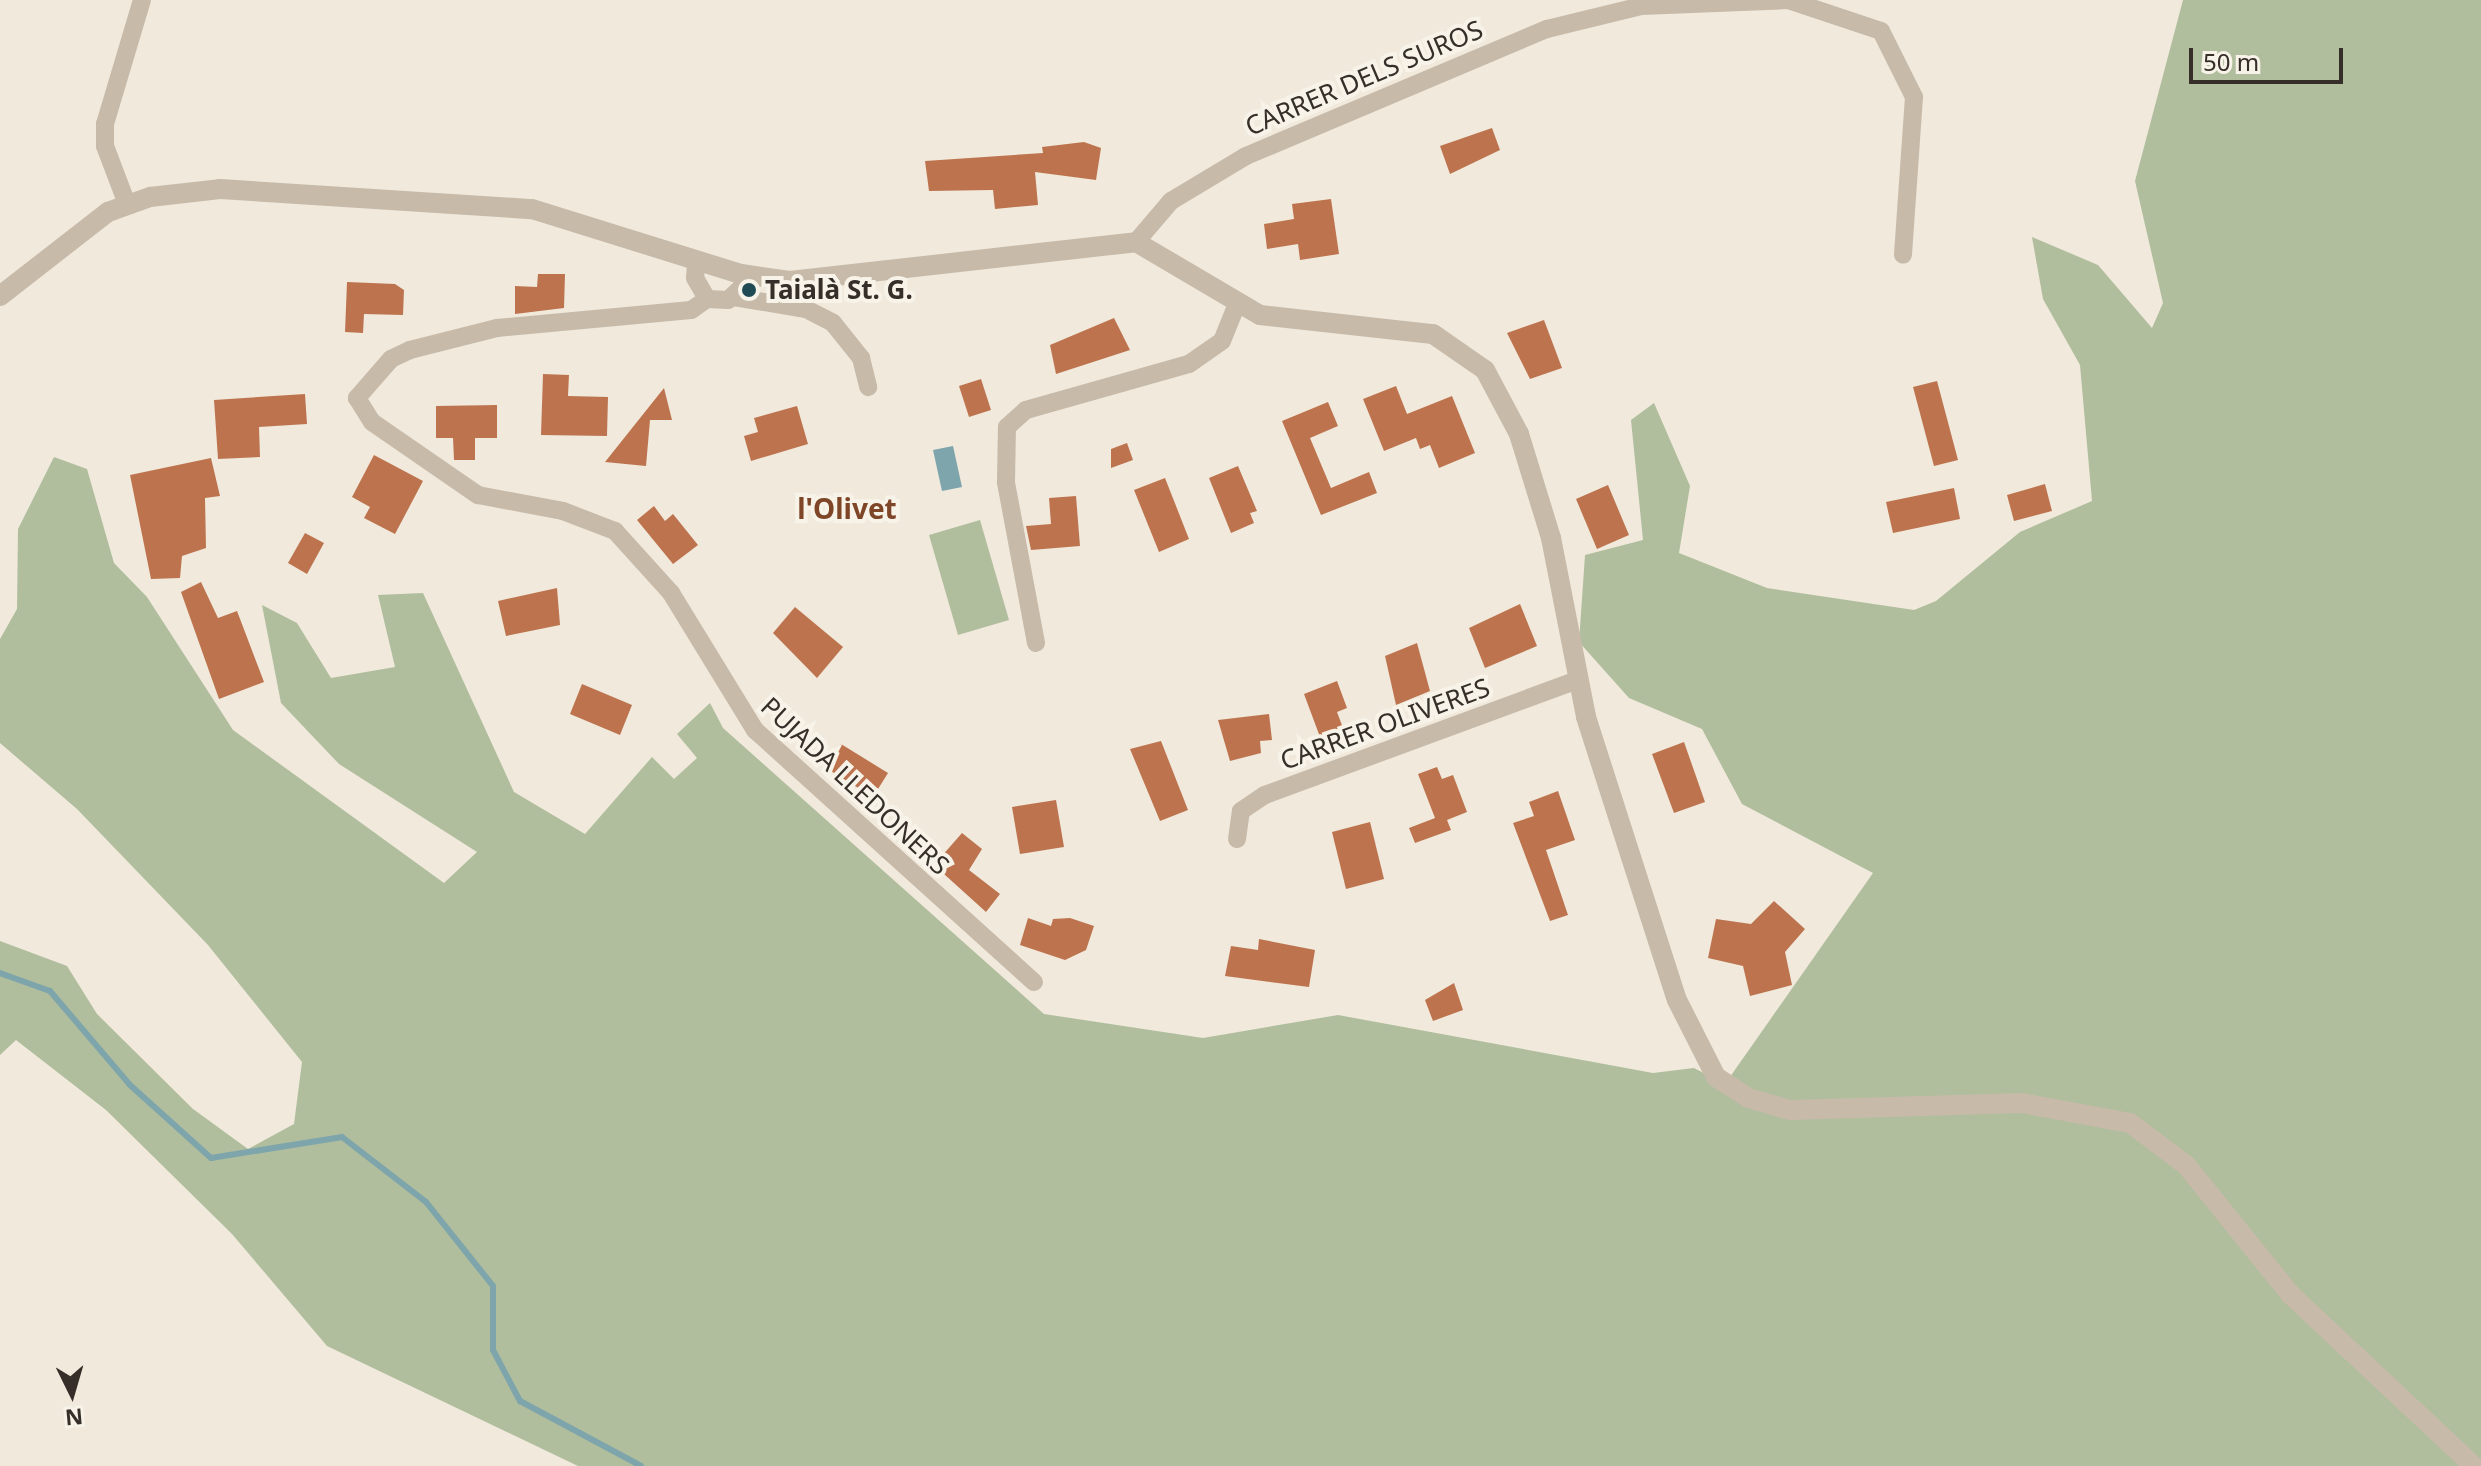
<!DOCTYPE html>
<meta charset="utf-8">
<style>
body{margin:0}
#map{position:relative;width:2481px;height:1466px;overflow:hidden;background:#f0e9dc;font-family:"Noto Sans",sans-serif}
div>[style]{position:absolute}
.green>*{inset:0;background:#b0be9d}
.water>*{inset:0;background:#7da5ab}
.stream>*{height:6px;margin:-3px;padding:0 3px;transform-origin:3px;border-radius:3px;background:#7da5ab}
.building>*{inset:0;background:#bd744e}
.minor>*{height:18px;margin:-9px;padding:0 9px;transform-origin:9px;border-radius:9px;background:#c7baa9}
.tertiary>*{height:20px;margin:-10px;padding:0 10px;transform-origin:10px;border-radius:10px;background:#c7baa9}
.dots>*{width:22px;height:22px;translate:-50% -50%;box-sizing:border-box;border:4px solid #f8f3e9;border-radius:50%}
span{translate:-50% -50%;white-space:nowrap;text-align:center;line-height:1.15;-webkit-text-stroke:8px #f8f3e9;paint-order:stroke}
.street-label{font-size:26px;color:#352e29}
.poi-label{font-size:26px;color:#352e29;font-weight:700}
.left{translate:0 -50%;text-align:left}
.neighbourhood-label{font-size:28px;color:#7e4527;font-weight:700}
.north{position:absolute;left:32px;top:1354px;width:80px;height:80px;-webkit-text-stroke:6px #f8f3e9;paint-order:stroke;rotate:175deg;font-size:22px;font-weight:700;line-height:32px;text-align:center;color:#352e29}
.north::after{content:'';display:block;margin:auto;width:28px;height:36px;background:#352e29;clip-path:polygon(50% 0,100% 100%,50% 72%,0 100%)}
.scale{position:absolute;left:2189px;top:48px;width:154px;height:36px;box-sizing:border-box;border:4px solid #352e29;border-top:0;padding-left:10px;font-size:24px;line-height:28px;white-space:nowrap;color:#352e29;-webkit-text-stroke:6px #f8f3e9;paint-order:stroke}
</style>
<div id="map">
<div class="green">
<div style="clip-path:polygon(2183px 0,2481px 0,2481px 1466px,578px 1466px,327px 1346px,232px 1234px,106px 1110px,16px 1040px,0 1055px,0 941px,67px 966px,97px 1014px,193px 1109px,248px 1149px,294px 1124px,302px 1062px,208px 945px,77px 809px,0 743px,0 639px,17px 609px,18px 529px,54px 457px,87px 469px,114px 563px,147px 597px,233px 730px,444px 883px,477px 852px,339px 764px,281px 703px,262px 605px,297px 623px,331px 678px,395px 667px,378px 595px,423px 593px,514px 792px,585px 834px,652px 757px,674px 779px,697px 758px,677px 734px,710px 703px,723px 728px,1044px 1014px,1203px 1038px,1338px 1015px,1653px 1073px,1694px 1068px,1725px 1084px,1873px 873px,1742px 804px,1702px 729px,1629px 698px,1579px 642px,1585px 555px,1643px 540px,1631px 420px,1654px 403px,1690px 486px,1679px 553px,1767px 588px,1914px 610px,1936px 601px,2020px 532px,2092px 501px,2080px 365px,2043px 299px,2032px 237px,2098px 265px,2152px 328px,2163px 303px,2135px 181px)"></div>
<div style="clip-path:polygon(980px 520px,1009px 620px,958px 635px,929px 535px)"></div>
</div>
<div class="water">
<div style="clip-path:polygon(953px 446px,962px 487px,942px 491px,933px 450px)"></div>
</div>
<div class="stream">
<div style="left:0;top:973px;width:53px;rotate:19.8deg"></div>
<div style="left:50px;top:991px;width:123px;rotate:49.6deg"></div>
<div style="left:130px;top:1085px;width:109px;rotate:42deg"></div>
<div style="left:211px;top:1158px;width:133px;rotate:-9.1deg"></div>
<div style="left:342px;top:1137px;width:106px;rotate:37.7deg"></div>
<div style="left:426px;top:1202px;width:107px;rotate:51.4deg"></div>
<div style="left:493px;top:1286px;width:64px;rotate:90deg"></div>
<div style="left:493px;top:1350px;width:58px;rotate:62.1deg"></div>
<div style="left:520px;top:1401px;width:137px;rotate:28.2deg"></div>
</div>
<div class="building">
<div style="clip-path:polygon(1492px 128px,1500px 150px,1450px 174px,1440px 146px)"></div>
<div style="clip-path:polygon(1084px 142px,1101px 148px,1096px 180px,1035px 172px,1038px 205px,995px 209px,993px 190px,929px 191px,925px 161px,1043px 153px,1042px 147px)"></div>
<div style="clip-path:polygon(1331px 199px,1339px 254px,1300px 260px,1298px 244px,1267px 249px,1264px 224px,1294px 219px,1292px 204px)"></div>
<div style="clip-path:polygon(538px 274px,565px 274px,564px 308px,515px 314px,515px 286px,537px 287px)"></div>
<div style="clip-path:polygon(347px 282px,395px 284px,404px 290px,403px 315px,364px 314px,363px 333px,345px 332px)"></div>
<div style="clip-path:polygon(1114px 318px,1130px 350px,1056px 374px,1050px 345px)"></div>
<div style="clip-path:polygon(1544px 320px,1562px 368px,1530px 379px,1507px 333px)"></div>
<div style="clip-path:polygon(543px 374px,569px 375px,568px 396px,608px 397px,607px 436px,541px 435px)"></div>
<div style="clip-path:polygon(981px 379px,991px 410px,969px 417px,959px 386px)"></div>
<div style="clip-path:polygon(1937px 381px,1958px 460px,1934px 466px,1913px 387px)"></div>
<div style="clip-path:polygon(1396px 386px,1407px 414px,1452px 396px,1475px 453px,1439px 468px,1430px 445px,1420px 449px,1416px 438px,1384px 451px,1363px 399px)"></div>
<div style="clip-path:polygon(664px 388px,672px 420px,650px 420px,646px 466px,605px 462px)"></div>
<div style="clip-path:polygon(305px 394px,307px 424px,259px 427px,260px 457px,218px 459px,214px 400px)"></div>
<div style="clip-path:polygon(1328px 402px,1338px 426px,1310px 438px,1331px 488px,1369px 472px,1377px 493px,1321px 515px,1282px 421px)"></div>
<div style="clip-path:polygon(497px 405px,497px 438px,475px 438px,475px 460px,454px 460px,453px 438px,436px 438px,436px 406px)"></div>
<div style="clip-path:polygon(797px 406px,808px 444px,751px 461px,744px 436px,758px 432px,754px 418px)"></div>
<div style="clip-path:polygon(1127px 443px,1133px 460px,1111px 468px,1111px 449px)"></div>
<div style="clip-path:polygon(374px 455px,423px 481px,395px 534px,364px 518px,370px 507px,352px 497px)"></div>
<div style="clip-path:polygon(211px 458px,220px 496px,205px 498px,206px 548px,182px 556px,180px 578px,151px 579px,130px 475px)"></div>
<div style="clip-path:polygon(1238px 466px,1257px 511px,1250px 513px,1254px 523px,1231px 533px,1209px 478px)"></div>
<div style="clip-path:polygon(1165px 478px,1189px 539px,1159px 552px,1134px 490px)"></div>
<div style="clip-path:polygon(2045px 484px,2052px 511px,2014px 521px,2007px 495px)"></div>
<div style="clip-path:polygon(1608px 485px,1629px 535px,1597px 549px,1576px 499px)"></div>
<div style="clip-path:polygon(1954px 488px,1960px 519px,1893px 533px,1886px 502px)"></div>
<div style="clip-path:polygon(1076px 496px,1080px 546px,1031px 550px,1026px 526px,1051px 524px,1049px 498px)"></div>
<div style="clip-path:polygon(654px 506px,665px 521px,673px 514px,698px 545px,673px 564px,637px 520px)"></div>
<div style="clip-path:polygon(305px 533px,324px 543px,307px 574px,288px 563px)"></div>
<div style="clip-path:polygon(201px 582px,218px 618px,237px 611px,264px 682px,219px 699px,181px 592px)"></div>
<div style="clip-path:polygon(557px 588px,560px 625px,506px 636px,498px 601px)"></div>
<div style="clip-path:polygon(1520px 604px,1537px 646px,1485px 668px,1469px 628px)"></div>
<div style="clip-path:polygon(795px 607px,843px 647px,817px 678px,773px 633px)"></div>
<div style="clip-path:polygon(1417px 643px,1430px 691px,1396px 705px,1385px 656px)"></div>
<div style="clip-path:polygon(1337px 681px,1347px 708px,1337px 712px,1346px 736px,1323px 745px,1304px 694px)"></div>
<div style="clip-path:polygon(582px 684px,632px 705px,620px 735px,570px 714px)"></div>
<div style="clip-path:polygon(1269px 714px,1272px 740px,1260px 741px,1261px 753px,1230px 761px,1218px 720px)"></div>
<div style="clip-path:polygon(1161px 741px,1188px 810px,1160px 821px,1130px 749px)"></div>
<div style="clip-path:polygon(1684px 742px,1705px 802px,1674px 813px,1652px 754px)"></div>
<div style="clip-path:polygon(841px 744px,888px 773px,873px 797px,826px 768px)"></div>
<div style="clip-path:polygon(1437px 767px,1442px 779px,1453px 775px,1467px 812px,1447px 820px,1451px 830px,1415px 843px,1409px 828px,1435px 818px,1418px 774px)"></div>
<div style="clip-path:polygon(1558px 791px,1575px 840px,1546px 850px,1568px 915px,1550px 921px,1513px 823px,1534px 816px,1529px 802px)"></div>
<div style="clip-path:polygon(1056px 800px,1064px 847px,1020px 854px,1012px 807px)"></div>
<div style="clip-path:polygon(1370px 822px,1384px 879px,1346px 889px,1332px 832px)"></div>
<div style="clip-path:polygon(962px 833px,982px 849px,969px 870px,1000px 894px,986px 912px,934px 865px)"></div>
<div style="clip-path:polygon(1774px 901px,1805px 929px,1785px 952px,1792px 985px,1750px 996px,1743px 966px,1708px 958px,1716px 919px,1751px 924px)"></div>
<div style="clip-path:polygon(1028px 918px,1051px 926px,1053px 919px,1070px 918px,1094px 926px,1086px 950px,1065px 960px,1020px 945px)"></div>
<div style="clip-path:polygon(1259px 939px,1315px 950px,1309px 987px,1225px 976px,1231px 946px,1258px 950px)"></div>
<div style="clip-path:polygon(1454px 983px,1463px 1010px,1433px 1021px,1425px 1000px)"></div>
</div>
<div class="minor">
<div style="left:127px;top:204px;width:62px;rotate:-110.8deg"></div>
<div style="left:105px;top:146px;width:22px;rotate:-90deg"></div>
<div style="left:105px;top:124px;width:129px;rotate:-73.4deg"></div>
<div style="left:1136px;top:242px;width:54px;rotate:-49.5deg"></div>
<div style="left:1171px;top:201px;width:87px;rotate:-31deg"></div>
<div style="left:1246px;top:156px;width:327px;rotate:-22.9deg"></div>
<div style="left:1547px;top:29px;width:97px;rotate:-13.7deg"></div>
<div style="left:1641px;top:6px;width:147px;rotate:-2.3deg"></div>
<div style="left:1788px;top:0;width:98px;rotate:18.4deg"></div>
<div style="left:1881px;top:31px;width:74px;rotate:63.4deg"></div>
<div style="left:1914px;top:97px;width:158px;rotate:94deg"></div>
<div style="left:696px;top:261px;width:17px;rotate:93deg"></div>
<div style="left:695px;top:278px;width:24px;rotate:60deg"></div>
<div style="left:707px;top:299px;width:21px;rotate:3deg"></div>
<div style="left:728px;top:300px;width:16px;rotate:-43deg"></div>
<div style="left:734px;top:297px;width:73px;rotate:9.5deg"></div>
<div style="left:806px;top:309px;width:30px;rotate:27deg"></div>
<div style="left:833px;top:323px;width:45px;rotate:51.3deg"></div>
<div style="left:861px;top:358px;width:30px;rotate:76deg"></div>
<div style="left:707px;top:299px;width:19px;rotate:145deg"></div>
<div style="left:691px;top:310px;width:195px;rotate:174.7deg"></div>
<div style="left:497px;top:328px;width:90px;rotate:165.8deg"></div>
<div style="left:410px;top:350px;width:21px;rotate:155deg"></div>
<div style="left:391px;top:359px;width:52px;rotate:131.1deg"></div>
<div style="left:357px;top:398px;width:28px;rotate:58deg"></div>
<div style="left:372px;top:422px;width:129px;rotate:34.6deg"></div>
<div style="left:478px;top:495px;width:86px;rotate:10.7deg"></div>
<div style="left:563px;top:511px;width:56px;rotate:21deg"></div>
<div style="left:615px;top:531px;width:84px;rotate:47.9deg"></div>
<div style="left:671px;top:593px;width:161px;rotate:58.5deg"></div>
<div style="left:755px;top:730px;width:376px;rotate:42.1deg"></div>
<div style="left:1036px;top:643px;width:164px;rotate:-100.6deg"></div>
<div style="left:1006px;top:482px;width:55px;rotate:-89deg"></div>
<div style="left:1007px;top:427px;width:25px;rotate:-42deg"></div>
<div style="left:1026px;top:410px;width:169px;rotate:-15.8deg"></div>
<div style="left:1189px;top:364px;width:40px;rotate:-34.9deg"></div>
<div style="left:1222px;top:341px;width:40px;rotate:-68deg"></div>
<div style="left:1237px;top:839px;width:28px;rotate:-82deg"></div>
<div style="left:1241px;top:811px;width:29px;rotate:-34deg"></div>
<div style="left:1265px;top:795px;width:333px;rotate:-20.2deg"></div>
</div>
<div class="tertiary">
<div style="left:0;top:296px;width:137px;rotate:-37.9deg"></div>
<div style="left:108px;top:212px;width:45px;rotate:-19.7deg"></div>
<div style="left:150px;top:197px;width:70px;rotate:-6.5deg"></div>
<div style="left:220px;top:189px;width:313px;rotate:3.7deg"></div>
<div style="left:532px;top:209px;width:219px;rotate:17.3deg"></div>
<div style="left:741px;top:274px;width:49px;rotate:8.1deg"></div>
<div style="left:790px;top:281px;width:348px;rotate:-6.4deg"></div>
<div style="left:1136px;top:242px;width:144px;rotate:30.5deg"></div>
<div style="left:1260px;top:315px;width:174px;rotate:6.3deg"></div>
<div style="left:1433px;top:334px;width:63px;rotate:34.7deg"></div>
<div style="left:1485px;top:370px;width:72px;rotate:62deg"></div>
<div style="left:1519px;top:434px;width:109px;rotate:72.9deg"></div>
<div style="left:1551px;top:538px;width:182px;rotate:78.9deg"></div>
<div style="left:1586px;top:717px;width:297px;rotate:72.2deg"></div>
<div style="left:1677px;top:1000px;width:86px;rotate:63.1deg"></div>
<div style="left:1716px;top:1077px;width:38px;rotate:33deg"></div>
<div style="left:1748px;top:1098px;width:44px;rotate:15.9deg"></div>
<div style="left:1790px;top:1110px;width:232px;rotate:-1.7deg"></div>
<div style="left:2022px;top:1103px;width:110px;rotate:10.5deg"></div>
<div style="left:2130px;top:1123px;width:70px;rotate:36.9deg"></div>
<div style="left:2186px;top:1165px;width:166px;rotate:51.1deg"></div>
<div style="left:2290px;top:1294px;width:252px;rotate:43.1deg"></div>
</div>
<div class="dots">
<div style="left:749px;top:290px;background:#214b54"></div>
</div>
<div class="street-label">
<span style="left:1364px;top:78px;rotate:-23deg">CARRER DELS SUROS</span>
<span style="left:1385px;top:724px;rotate:-20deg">CARRER OLIVERES</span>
<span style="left:855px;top:786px;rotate:43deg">PUJADA LLEDONERS</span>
</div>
<div class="poi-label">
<span class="left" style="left:765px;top:290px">Taialà St. G.</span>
</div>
<div class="neighbourhood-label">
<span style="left:847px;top:508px">l'Olivet</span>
</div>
<div class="north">N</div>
<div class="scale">50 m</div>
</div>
